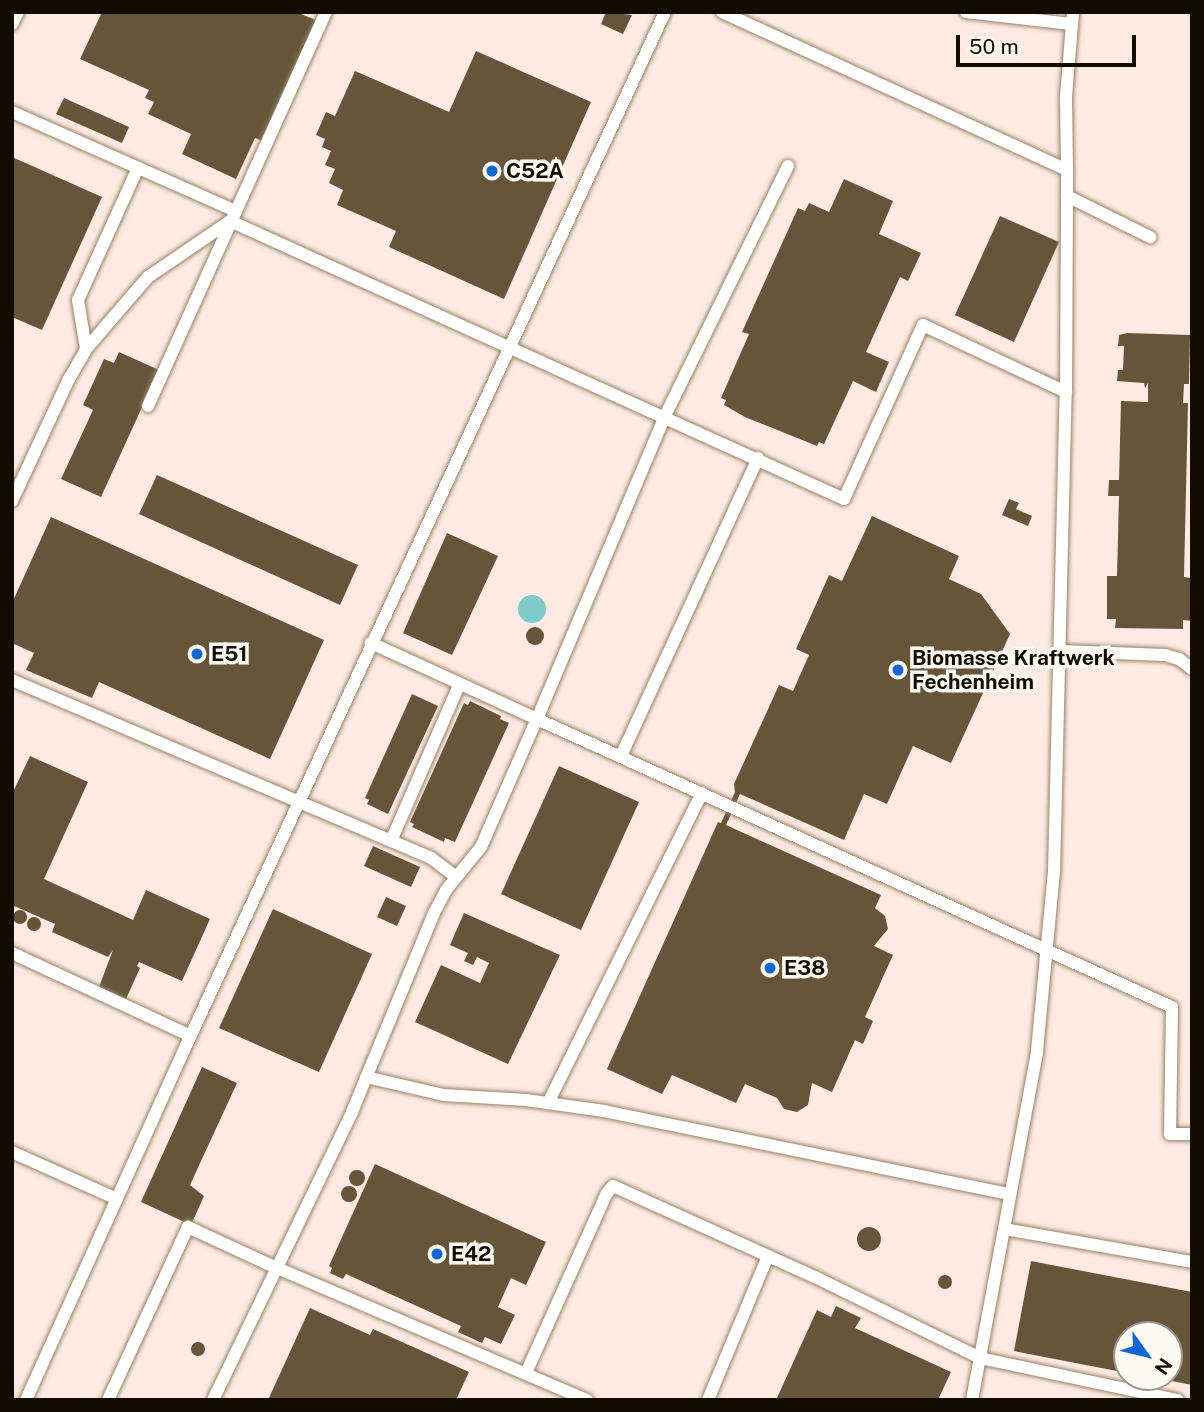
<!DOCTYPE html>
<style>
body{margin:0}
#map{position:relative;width:1204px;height:1412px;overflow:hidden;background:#fcf8f2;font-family:"Public Sans",sans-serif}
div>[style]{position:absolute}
.industrial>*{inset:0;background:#feeae2}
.water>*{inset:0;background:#7fcacb}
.round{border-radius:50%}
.building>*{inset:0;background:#66553b}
.roads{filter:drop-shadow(0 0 2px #938265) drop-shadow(0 0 2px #938265)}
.service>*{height:12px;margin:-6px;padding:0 6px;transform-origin:6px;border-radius:6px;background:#fff}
.dots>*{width:19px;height:19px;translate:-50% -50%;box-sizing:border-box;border:4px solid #fcf8f2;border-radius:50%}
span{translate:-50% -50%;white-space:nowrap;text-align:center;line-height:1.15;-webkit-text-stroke:7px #fcf8f2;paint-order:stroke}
.poi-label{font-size:21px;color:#120c03;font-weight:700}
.left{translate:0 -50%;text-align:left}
.frame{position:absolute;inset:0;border:14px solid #120c03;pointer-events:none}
.north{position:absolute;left:1113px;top:1321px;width:70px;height:70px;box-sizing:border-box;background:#fcf8f2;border:2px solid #9e9a92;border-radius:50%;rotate:124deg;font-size:19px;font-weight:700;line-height:28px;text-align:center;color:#120c03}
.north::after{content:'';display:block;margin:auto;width:24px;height:32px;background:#1266d0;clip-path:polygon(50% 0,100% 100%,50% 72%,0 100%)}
.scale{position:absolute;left:956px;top:35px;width:180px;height:32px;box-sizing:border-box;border:4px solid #120c03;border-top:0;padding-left:9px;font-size:21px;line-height:24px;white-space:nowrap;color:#120c03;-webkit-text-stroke:5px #fcf8f2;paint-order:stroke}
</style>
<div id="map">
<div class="industrial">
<div style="clip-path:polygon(evenodd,12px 12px,1192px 12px,1192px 1400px,12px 1400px,12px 12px,1127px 1335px,1169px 1335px,1169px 1377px,1127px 1377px,1127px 1335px)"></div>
</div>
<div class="water">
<div class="round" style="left:518px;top:595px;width:28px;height:28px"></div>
</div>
<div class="building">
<div style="clip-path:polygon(102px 12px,296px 12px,318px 21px,263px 141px,255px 138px,236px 179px,182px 154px,191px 134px,148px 114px,154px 102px,145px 98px,149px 90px,80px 59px)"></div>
<div style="clip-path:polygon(606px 12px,632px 15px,623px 34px,601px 24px)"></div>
<div style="clip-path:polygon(476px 51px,591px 102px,504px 299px,389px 247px,396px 231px,337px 205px,343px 190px,329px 183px,335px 169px,325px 165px,331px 151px,322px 147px,325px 139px,316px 135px,326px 112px,335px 116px,355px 71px,449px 112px)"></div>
<div style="clip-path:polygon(64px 98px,129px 127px,122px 143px,56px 114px)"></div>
<div style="clip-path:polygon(12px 157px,102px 197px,42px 330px,12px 317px)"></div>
<div style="clip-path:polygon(844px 179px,893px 201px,879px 234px,921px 253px,908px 281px,900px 277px,866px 352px,889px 362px,876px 392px,853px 381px,824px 444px,819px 442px,817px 446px,745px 417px,724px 405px,726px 400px,721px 398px,749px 334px,742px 332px,798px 208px,805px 211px,809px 203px,829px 212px)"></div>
<div style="clip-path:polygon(1000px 216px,1059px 242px,1014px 342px,955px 315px)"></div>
<div style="clip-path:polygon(1127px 333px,1190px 335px,1189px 384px,1184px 384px,1183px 403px,1188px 403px,1184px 577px,1192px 578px,1192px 621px,1183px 620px,1183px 629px,1115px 628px,1116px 619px,1107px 619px,1107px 576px,1117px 576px,1119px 496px,1108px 496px,1109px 480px,1119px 480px,1121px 401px,1148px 402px,1148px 383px,1145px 388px,1144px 383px,1117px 381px,1118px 370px,1123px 370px,1124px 346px,1118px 346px,1119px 335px)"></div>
<div style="clip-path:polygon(119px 352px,159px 370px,101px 497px,61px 479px,93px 410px,83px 405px,104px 359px,114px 363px)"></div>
<div style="clip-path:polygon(157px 475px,358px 565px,340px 605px,139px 514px)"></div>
<div style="clip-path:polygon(1009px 499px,1019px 503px,1016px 509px,1032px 516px,1028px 526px,1002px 515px)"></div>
<div style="clip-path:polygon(872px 516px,959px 556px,949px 579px,981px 594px,1010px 634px,951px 763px,913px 746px,887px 804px,864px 794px,844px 840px,740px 794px,726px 825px,881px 895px,875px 908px,885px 916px,888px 929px,874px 946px,893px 955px,865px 1017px,873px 1021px,863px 1044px,855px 1040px,832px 1092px,812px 1083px,808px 1105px,797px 1112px,784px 1109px,777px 1098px,745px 1084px,736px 1103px,672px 1075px,662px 1094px,607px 1069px,718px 822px,721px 823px,735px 792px,734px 784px,779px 685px,793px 691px,809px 655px,796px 649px,829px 575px,842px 581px)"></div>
<div style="clip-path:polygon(51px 517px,324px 640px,270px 759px,99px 682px,92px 698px,26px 670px,34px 653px,12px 643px,12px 603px)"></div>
<div style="clip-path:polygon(447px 533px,498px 556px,452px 655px,403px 633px)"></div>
<div class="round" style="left:526px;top:627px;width:18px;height:18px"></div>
<div style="clip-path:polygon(412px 694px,438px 706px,388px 814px,367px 804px,369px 800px,365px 798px)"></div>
<div style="clip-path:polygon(470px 701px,501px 716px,500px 719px,509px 723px,455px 842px,445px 838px,444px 842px,412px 827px,414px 824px,410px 822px,464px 703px,468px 705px)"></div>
<div style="clip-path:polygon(30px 756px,88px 782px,44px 879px,133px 920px,146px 890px,210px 919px,182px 981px,139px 962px,137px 966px,140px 968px,126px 999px,99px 987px,113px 950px,108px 957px,52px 932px,55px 924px,12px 905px,12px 794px)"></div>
<div style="clip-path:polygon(559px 766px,639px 802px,581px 930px,501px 894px)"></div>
<div style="clip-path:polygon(373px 846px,420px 867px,411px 887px,364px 866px)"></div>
<div style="clip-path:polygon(386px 897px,406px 906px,397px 926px,377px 917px)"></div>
<div style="clip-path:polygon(273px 909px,372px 954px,319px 1072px,219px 1028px)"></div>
<div class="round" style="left:13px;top:910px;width:14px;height:14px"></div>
<div style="clip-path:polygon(464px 913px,560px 955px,508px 1064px,415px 1022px,441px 965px,480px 983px,489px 963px,477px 957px,473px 965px,464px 961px,468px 953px,450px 945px)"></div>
<div class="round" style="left:27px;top:917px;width:14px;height:14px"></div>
<div style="clip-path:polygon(202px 1067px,237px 1083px,190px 1185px,204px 1196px,191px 1225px,141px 1202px)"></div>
<div style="clip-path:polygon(375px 1164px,546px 1242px,526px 1285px,511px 1278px,498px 1307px,515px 1315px,501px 1344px,485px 1337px,482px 1343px,458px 1332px,461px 1326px,346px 1274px,343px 1279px,330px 1273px,332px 1268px,329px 1266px)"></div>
<div class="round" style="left:349px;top:1170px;width:16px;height:16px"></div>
<div class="round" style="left:341px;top:1186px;width:16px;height:16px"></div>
<div class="round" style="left:857px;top:1227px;width:24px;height:24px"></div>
<div style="clip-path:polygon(1031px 1261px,1192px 1292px,1192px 1385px,1157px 1378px,1169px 1377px,1169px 1335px,1127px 1335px,1127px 1373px,1014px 1351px)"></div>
<div class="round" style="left:938px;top:1275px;width:14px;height:14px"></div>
<div style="clip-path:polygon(836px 1306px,861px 1318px,855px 1328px,951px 1372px,938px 1400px,776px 1400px,817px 1310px,831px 1317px)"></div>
<div style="clip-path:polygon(310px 1308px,370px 1335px,373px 1329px,469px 1372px,456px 1400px,268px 1400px)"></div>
<div class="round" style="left:191px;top:1342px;width:14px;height:14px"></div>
</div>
<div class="roads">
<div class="service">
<div style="left:722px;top:12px;width:379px;rotate:24.6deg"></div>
<div style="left:1067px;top:170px;width:74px;rotate:-90.8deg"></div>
<div style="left:1066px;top:96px;width:84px;rotate:-85.2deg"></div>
<div style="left:966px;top:12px;width:106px;rotate:6.5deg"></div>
<div style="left:12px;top:24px;width:13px;rotate:-63deg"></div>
<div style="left:12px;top:112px;width:244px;rotate:23.9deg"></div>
<div style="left:788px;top:166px;width:279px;rotate:116.2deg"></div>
<div style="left:665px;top:416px;width:329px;rotate:112.9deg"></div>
<div style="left:537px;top:719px;width:697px;rotate:24.4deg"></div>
<div style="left:1172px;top:1007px;width:127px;rotate:90.9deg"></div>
<div style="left:1170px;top:1134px;width:22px"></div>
<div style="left:1067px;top:196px;width:93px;rotate:26.3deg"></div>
<div style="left:86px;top:349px;width:50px;rotate:-99.3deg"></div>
<div style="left:78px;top:300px;width:145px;rotate:-65.6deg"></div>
<div style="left:148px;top:406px;width:432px;rotate:-65.7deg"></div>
<div style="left:12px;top:501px;width:135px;rotate:-65deg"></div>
<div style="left:69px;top:379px;width:34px;rotate:-60deg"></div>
<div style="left:86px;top:349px;width:95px;rotate:-49.3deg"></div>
<div style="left:148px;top:277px;width:99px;rotate:-34.3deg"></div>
<div style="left:230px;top:221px;width:674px;rotate:24.36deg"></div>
<div style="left:844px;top:499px;width:191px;rotate:-65.6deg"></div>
<div style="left:923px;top:325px;width:158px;rotate:25.1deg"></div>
<div style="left:1060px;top:651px;width:105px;rotate:2.2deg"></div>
<div style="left:1165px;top:655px;width:15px;rotate:16deg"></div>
<div style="left:1179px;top:659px;width:16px;rotate:38deg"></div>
<div style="left:12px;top:680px;width:455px;rotate:23deg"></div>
<div style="left:431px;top:858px;width:31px;rotate:37deg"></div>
<div style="left:621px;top:756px;width:328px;rotate:-65.3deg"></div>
<div style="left:391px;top:841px;width:172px;rotate:-66.4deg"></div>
<div style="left:12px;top:953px;width:197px;rotate:24.9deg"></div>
<div style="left:366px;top:1077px;width:80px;rotate:13deg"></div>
<div style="left:444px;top:1095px;width:82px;rotate:3.5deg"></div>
<div style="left:526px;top:1100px;width:79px;rotate:8deg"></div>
<div style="left:604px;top:1111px;width:414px;rotate:11.6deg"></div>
<div style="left:548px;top:1103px;width:346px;rotate:-63.6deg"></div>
<div style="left:12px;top:1152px;width:115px;rotate:24.1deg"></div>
<div style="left:1004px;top:1229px;width:191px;rotate:10deg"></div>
<div style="left:526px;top:1373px;width:197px;rotate:-65.8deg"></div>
<div style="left:607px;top:1193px;width:9px;rotate:-49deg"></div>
<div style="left:613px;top:1186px;width:222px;rotate:24.3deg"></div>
<div style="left:815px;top:1277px;width:184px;rotate:26.1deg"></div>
<div style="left:980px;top:1358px;width:202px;rotate:12deg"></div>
<div style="left:26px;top:1400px;width:386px;rotate:-65.7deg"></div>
<div style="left:185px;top:1048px;width:1142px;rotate:-65.14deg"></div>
<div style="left:108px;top:1400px;width:191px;rotate:-65.2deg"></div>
<div style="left:188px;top:1227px;width:88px;rotate:24.8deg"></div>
<div style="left:268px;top:1264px;width:347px;rotate:23.1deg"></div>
<div style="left:213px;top:1400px;width:320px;rotate:-64.2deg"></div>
<div style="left:352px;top:1112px;width:215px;rotate:-67.6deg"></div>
<div style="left:434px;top:913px;width:26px;rotate:-62deg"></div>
<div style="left:446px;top:890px;width:55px;rotate:-50.9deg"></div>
<div style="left:481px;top:847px;width:140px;rotate:-66.4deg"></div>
<div style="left:537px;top:719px;width:183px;rotate:-155.4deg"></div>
<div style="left:708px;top:1400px;width:156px;rotate:-67.4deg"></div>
<div style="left:972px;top:1400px;width:355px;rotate:-79.4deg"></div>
<div style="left:1037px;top:1051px;width:181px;rotate:-84.6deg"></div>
<div style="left:1054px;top:871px;width:479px;rotate:-88.6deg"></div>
<div style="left:1066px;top:392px;width:222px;rotate:-89.7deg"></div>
</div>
</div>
<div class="dots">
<div style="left:492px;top:171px;background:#1266d0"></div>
<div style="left:197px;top:654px;background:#1266d0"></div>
<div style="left:898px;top:670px;background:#1266d0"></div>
<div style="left:770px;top:968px;background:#1266d0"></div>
<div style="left:437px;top:1254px;background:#1266d0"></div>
</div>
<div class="poi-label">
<span class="left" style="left:506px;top:171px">C52A</span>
<span class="left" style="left:211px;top:654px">E51</span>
<span class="left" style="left:912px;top:670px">Biomasse Kraftwerk<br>Fechenheim</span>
<span class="left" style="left:784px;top:968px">E38</span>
<span class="left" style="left:451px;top:1254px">E42</span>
</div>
<div class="frame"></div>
<div class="north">N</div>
<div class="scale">50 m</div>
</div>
